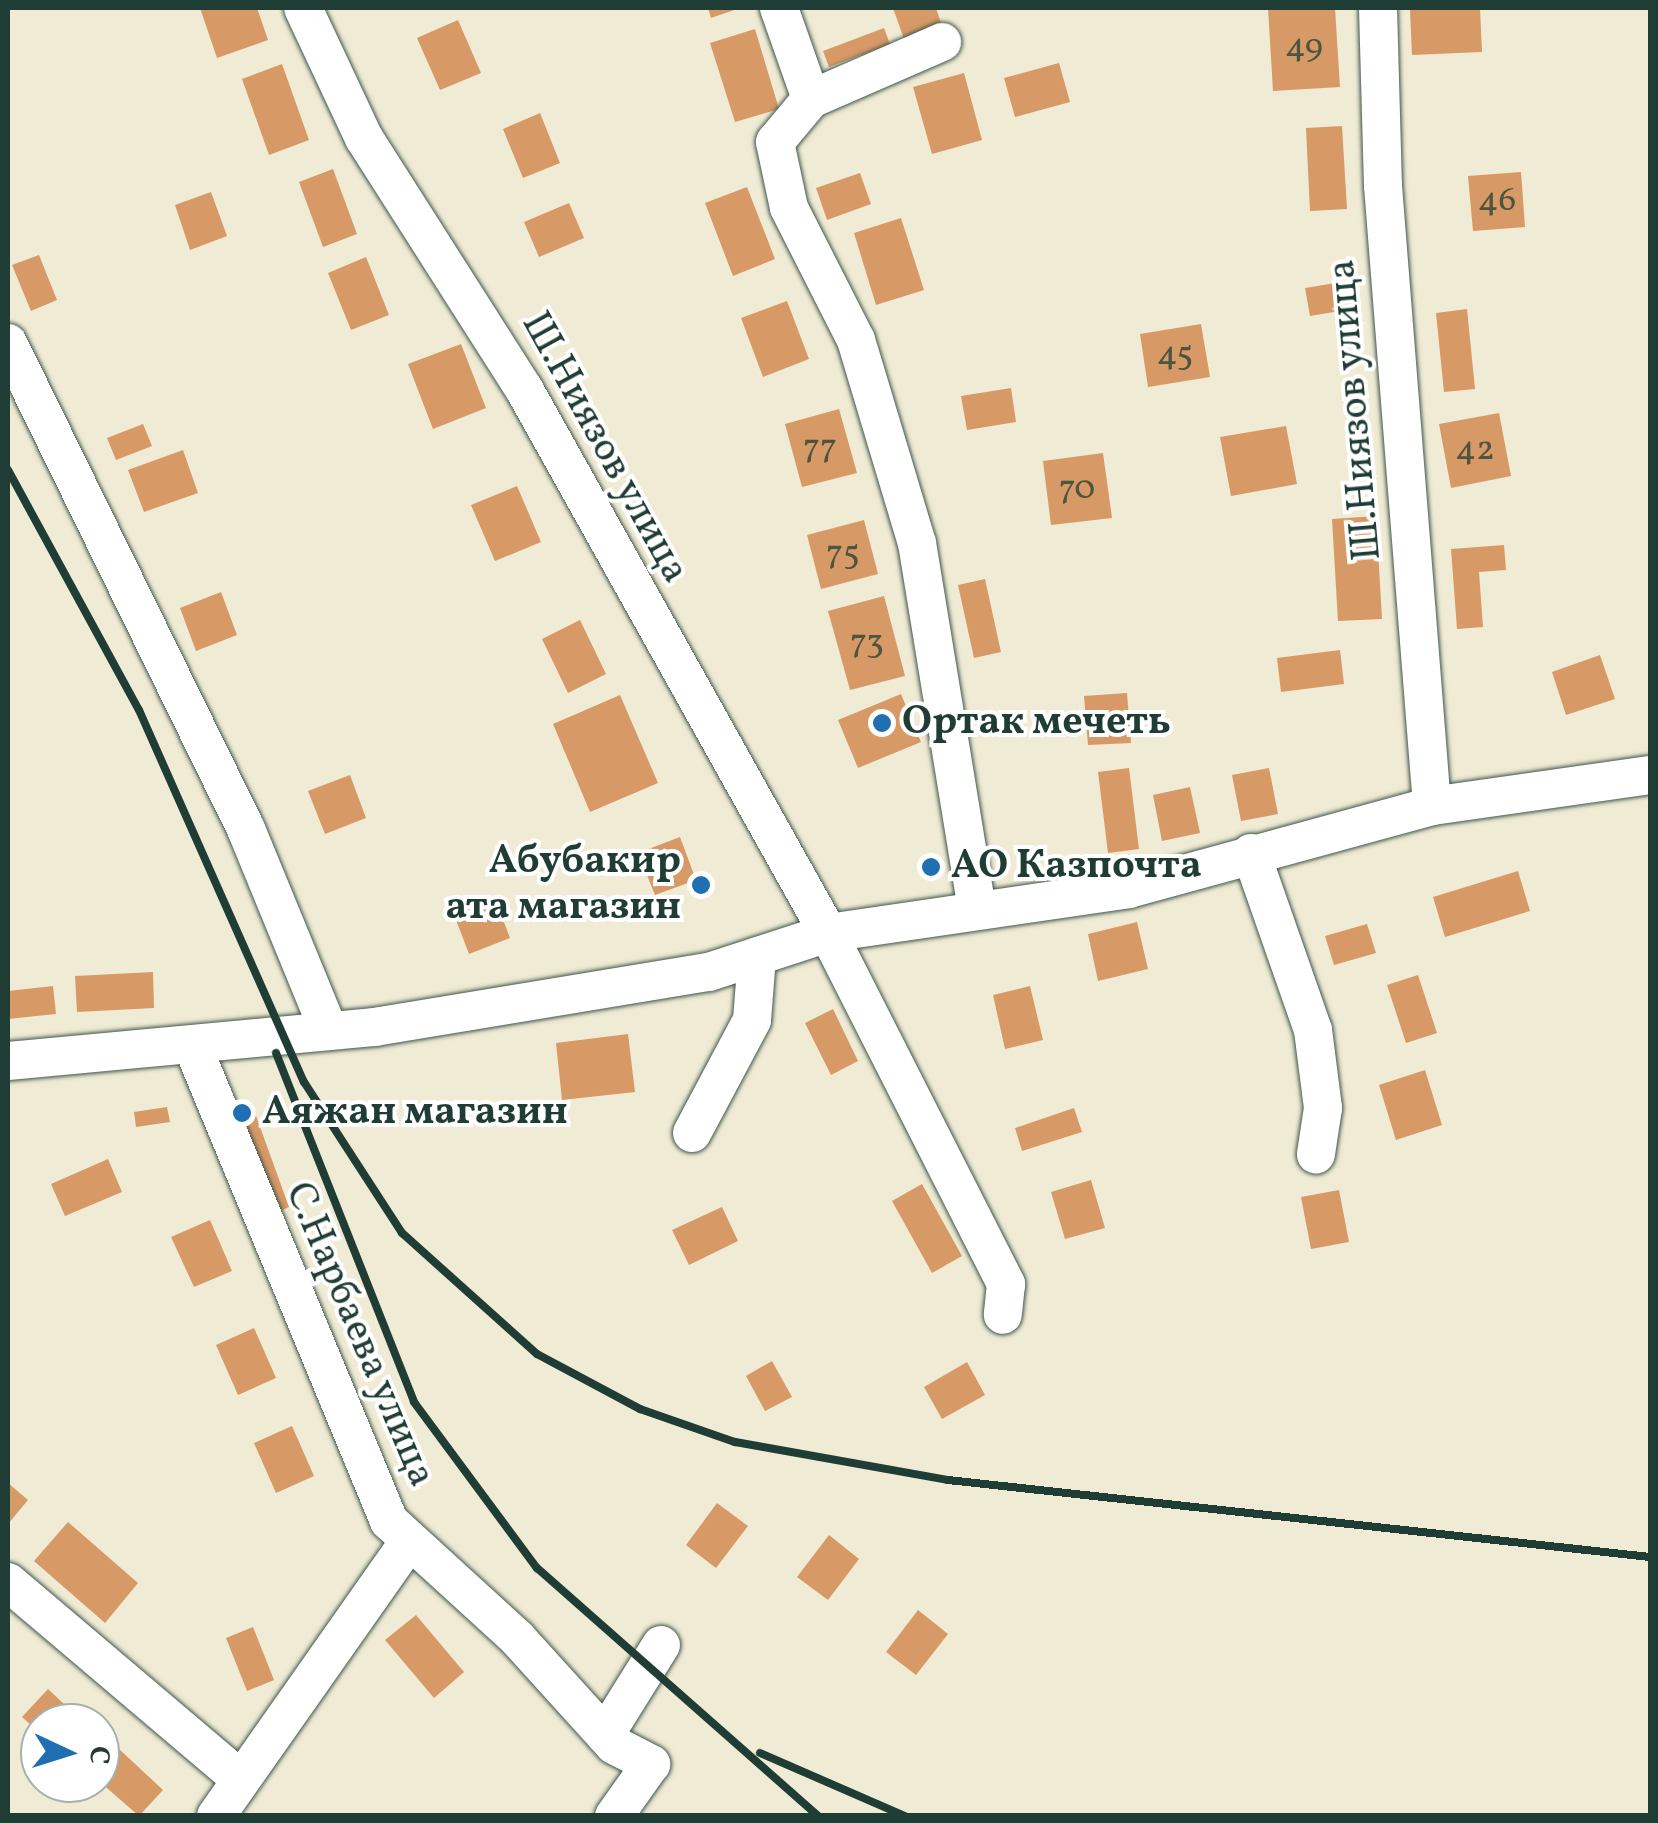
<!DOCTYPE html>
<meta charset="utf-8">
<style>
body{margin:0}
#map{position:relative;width:1658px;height:1823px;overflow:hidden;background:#f0ebd4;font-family:Vollkorn,serif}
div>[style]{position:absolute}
.building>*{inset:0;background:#d79966}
.roads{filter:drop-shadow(0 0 2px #3e574c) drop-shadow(0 0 2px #3e574c)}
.minor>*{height:38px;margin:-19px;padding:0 19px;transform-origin:19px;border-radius:19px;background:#fff}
.rail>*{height:8px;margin:-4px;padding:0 4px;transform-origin:4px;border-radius:4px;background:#1f3d34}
.dots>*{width:28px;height:28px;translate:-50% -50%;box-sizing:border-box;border:5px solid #fff;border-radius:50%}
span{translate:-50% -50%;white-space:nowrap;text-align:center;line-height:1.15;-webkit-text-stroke:8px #fff;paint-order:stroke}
.number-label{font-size:35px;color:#4d5440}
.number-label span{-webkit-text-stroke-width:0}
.street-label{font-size:40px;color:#1f3d34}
.poi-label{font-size:40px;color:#1f3d34;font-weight:700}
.left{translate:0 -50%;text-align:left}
.right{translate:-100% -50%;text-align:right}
.frame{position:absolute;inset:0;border:10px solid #1f3d34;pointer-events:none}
.north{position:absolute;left:20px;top:1703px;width:100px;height:100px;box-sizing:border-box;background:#fff;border:2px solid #a5b1ae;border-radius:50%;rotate:94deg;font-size:28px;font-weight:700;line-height:40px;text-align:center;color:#1f3d34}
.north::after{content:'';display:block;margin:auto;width:35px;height:45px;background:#1f6fb2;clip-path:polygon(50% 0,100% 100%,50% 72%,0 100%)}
</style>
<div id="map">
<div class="building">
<div style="clip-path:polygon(200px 8px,257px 8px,268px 40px,217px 58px)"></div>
<div style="clip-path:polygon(708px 8px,740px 8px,711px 18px)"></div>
<div style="clip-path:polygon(893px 8px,936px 8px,942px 26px,904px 39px)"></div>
<div style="clip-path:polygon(1268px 8px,1335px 8px,1340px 87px,1273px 91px)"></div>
<div style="clip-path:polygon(1480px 8px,1482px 52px,1412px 55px,1410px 10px)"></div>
<div style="clip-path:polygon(458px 20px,481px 73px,440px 90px,417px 38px)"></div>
<div style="clip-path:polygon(884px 28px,890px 44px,829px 67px,823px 51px)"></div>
<div style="clip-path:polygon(755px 29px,779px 109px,735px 122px,710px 43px)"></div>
<div style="clip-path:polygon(1059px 63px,1070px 102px,1015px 117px,1004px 78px)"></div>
<div style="clip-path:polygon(282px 64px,309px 140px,269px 155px,242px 79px)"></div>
<div style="clip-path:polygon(964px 73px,982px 140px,932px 154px,913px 87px)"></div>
<div style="clip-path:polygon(540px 113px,560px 163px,523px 178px,503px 129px)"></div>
<div style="clip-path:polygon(1342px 126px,1347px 209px,1310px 211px,1306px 128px)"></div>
<div style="clip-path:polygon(333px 169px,357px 234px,323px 247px,299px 182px)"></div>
<div style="clip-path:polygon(1521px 172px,1525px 227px,1473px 231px,1468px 176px)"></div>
<div style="clip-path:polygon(860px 173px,871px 204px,827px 220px,816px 188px)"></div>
<div style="clip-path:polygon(747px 187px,775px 259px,733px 276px,705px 203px)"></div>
<div style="clip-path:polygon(211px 192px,227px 236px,190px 250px,175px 205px)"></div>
<div style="clip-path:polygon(569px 203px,584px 238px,539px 257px,524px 222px)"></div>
<div style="clip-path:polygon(901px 218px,924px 290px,876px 305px,854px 233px)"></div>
<div style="clip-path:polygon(39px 255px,57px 300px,31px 311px,12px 265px)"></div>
<div style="clip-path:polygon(366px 257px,389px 315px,351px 330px,328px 273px)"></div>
<div style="clip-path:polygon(1354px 280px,1358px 308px,1310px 316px,1305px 288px)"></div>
<div style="clip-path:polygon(787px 301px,809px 359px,763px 377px,741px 318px)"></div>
<div style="clip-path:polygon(1467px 309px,1475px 389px,1444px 392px,1436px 313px)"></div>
<div style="clip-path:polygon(1201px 324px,1210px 377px,1148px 387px,1140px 334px)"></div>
<div style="clip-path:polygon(461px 344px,486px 408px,433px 429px,408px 364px)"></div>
<div style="clip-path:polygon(1011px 388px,1016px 422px,967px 430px,961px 396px)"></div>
<div style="clip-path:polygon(839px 409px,857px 473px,802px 487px,785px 424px)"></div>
<div style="clip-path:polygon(1499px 413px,1511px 476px,1451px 488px,1439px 424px)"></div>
<div style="clip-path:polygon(143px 424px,152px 446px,116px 460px,107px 438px)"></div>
<div style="clip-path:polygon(1286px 426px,1297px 484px,1231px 496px,1220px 437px)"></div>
<div style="clip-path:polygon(183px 450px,198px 493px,144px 512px,128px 470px)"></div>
<div style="clip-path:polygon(1103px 453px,1112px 518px,1051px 525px,1043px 461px)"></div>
<div style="clip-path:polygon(517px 486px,541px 542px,495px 561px,471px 505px)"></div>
<div style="clip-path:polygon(1376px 516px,1382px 619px,1338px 621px,1332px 519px)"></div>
<div style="clip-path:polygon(864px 520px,878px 574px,821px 589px,807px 535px)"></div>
<div style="clip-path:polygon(1504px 545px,1506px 570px,1479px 572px,1483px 627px,1457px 629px,1451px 549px)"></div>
<div style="clip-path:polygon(985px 579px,1001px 652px,974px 658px,958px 585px)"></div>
<div style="clip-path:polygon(221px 592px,237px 635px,196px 651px,180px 608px)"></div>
<div style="clip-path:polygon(884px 596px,905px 676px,850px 690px,828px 611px)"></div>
<div style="clip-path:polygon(580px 620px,606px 674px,568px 693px,542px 639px)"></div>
<div style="clip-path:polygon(1340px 650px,1344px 684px,1281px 692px,1277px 658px)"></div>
<div style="clip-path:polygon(1600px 655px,1615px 699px,1566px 715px,1552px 672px)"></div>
<div style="clip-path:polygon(1127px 693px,1131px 743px,1088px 745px,1084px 696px)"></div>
<div style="clip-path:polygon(901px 694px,921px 742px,858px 768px,838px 720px)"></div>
<div style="clip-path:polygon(620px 695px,658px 783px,590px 812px,553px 724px)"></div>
<div style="clip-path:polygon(1129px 768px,1139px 849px,1108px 853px,1098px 772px)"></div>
<div style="clip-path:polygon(1269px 768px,1278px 814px,1241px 821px,1232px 775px)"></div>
<div style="clip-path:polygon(350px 775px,366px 818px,325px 834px,308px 791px)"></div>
<div style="clip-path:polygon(1190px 787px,1200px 833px,1162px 841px,1153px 795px)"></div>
<div style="clip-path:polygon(680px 837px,696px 880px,655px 895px,638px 853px)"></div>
<div style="clip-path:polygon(1518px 871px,1530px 911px,1445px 937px,1433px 897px)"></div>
<div style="clip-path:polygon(494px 896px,510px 938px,469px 954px,453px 912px)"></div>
<div style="clip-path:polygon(1137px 922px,1148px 969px,1098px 981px,1088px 934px)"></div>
<div style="clip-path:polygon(1367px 924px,1376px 953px,1334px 965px,1325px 936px)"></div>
<div style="clip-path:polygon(153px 972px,154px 1008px,77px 1012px,75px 976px)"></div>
<div style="clip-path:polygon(1418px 975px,1437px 1033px,1406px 1043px,1387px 985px)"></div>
<div style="clip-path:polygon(53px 986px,56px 1014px,8px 1019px,8px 991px)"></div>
<div style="clip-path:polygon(1030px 986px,1043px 1040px,1005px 1049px,993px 995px)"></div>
<div style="clip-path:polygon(833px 1009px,858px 1061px,831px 1075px,805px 1023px)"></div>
<div style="clip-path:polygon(628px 1034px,635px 1092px,562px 1100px,556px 1043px)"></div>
<div style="clip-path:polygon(1425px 1070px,1442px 1125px,1396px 1140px,1379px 1085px)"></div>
<div style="clip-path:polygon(251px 1102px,289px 1207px,270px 1216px,230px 1111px)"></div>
<div style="clip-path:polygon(167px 1107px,170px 1122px,136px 1127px,134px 1112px)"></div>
<div style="clip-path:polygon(1074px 1108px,1082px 1132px,1022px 1151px,1015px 1128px)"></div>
<div style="clip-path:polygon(108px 1159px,122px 1192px,65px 1216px,51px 1184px)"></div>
<div style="clip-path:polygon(1091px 1180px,1105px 1228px,1065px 1239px,1051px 1192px)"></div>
<div style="clip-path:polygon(922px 1184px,962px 1256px,932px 1273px,892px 1201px)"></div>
<div style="clip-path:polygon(1339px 1190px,1349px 1242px,1311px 1249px,1301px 1197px)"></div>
<div style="clip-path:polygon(722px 1207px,738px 1241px,689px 1265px,672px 1230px)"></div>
<div style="clip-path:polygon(210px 1220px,232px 1271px,194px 1287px,171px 1237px)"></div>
<div style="clip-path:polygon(254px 1328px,276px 1378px,238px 1395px,216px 1345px)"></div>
<div style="clip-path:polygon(772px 1361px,792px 1397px,765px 1411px,746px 1376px)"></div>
<div style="clip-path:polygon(967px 1362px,985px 1395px,942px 1419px,924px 1387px)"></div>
<div style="clip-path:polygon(292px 1426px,314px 1476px,276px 1493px,254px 1443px)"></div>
<div style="clip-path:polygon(8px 1483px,28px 1500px,8px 1524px)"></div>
<div style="clip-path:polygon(717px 1503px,748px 1526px,716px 1568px,686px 1545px)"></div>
<div style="clip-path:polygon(68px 1522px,138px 1583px,105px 1623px,34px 1561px)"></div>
<div style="clip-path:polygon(829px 1535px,859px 1559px,828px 1600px,797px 1577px)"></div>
<div style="clip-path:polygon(918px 1610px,948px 1634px,916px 1675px,886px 1652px)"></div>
<div style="clip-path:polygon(416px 1615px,464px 1672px,434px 1698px,385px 1640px)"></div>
<div style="clip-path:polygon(253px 1627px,274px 1680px,247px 1691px,226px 1638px)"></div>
<div style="clip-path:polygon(48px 1689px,84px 1723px,40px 1723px,40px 1733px,22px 1717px)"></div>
<div style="clip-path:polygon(118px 1748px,163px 1790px,139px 1816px,100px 1782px)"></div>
</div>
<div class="roads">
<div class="minor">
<div style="left:303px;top:8px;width:144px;rotate:64.9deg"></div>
<div style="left:364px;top:138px;width:298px;rotate:57.5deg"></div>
<div style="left:524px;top:389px;width:623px;rotate:60.8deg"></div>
<div style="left:828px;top:933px;width:394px;rotate:63.1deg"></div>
<div style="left:1006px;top:1284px;width:31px;rotate:96deg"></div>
<div style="left:779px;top:8px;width:96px;rotate:70.6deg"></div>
<div style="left:811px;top:99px;width:56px;rotate:129.9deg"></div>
<div style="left:775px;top:142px;width:67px;rotate:78deg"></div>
<div style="left:789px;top:208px;width:148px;rotate:63.1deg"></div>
<div style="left:856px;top:340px;width:212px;rotate:73.3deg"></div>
<div style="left:917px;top:543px;width:370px;rotate:80.7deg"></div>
<div style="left:1378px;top:8px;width:178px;rotate:88.4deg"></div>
<div style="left:1383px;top:186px;width:622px;rotate:85.48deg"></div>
<div style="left:811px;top:99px;width:143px;rotate:-23.5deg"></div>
<div style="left:8px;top:343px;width:541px;rotate:63.91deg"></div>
<div style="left:246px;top:829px;width:218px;rotate:67.7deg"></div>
<div style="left:1251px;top:853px;width:188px;rotate:70.7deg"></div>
<div style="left:1313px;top:1030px;width:79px;rotate:82.7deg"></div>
<div style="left:1323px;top:1108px;width:47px;rotate:98.7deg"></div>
<div style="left:192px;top:1045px;width:515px;rotate:67.52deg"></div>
<div style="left:389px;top:1521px;width:173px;rotate:42.4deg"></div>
<div style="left:517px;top:1638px;width:144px;rotate:47.8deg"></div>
<div style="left:614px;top:1745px;width:42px;rotate:27.2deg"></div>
<div style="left:651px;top:1764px;width:64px;rotate:125.4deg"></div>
<div style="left:8px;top:1061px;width:369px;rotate:-5.3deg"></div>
<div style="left:375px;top:1027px;width:338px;rotate:-9.4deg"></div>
<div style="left:709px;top:972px;width:125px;rotate:-18.1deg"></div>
<div style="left:828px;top:933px;width:304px;rotate:-8.3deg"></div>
<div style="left:1129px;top:889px;width:314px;rotate:-15.3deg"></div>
<div style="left:1432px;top:806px;width:220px;rotate:-8.1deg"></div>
<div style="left:692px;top:1133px;width:128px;rotate:-62deg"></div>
<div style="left:752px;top:1020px;width:64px;rotate:-85.5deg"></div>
<div style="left:8px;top:1582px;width:303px;rotate:40.3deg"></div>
<div style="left:605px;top:1735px;width:106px;rotate:-58.1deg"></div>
<div style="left:216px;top:1816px;width:334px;rotate:-54.9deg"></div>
</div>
</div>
<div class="rail">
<div style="left:8px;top:470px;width:273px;rotate:61.4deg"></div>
<div style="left:139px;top:710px;width:407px;rotate:66.1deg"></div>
<div style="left:304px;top:1082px;width:180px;rotate:57deg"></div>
<div style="left:402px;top:1233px;width:181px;rotate:41.9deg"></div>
<div style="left:537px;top:1354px;width:117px;rotate:28.1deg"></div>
<div style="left:640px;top:1409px;width:101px;rotate:19.2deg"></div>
<div style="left:735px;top:1442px;width:216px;rotate:10.1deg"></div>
<div style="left:948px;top:1480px;width:706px;rotate:6.26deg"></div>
<div style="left:276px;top:1053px;width:375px;rotate:68.4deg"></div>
<div style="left:414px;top:1402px;width:207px;rotate:53.5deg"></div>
<div style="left:537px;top:1568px;width:375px;rotate:41.4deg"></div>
<div style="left:760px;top:1753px;width:158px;rotate:23.5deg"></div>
</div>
<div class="dots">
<div style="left:882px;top:723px;background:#1f6fb2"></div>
<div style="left:931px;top:867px;background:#1f6fb2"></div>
<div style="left:701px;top:885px;background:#1f6fb2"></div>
<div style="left:242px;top:1113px;background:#1f6fb2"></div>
</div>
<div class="number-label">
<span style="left:1304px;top:47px">49</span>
<span style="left:1497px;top:201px">46</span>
<span style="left:1175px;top:355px">45</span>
<span style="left:820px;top:448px">77</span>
<span style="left:1475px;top:450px">42</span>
<span style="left:1077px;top:489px">70</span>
<span style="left:843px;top:554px">75</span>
<span style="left:867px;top:643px">73</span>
</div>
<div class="street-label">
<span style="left:1356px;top:410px;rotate:-95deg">Ш.Ниязов улица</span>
<span style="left:604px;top:448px;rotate:61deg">Ш.Ниязов улица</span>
<span style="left:359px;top:1335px;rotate:67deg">С.Нарбаева улица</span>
</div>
<div class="poi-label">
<span class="left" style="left:902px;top:723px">Ортак мечеть</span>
<span class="right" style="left:681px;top:885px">Абубакир<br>ата магазин</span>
<span class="left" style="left:951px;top:867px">АО Казпочта</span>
<span class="left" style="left:262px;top:1113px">Аяжан магазин</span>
</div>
<div class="frame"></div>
<div class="north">С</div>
</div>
